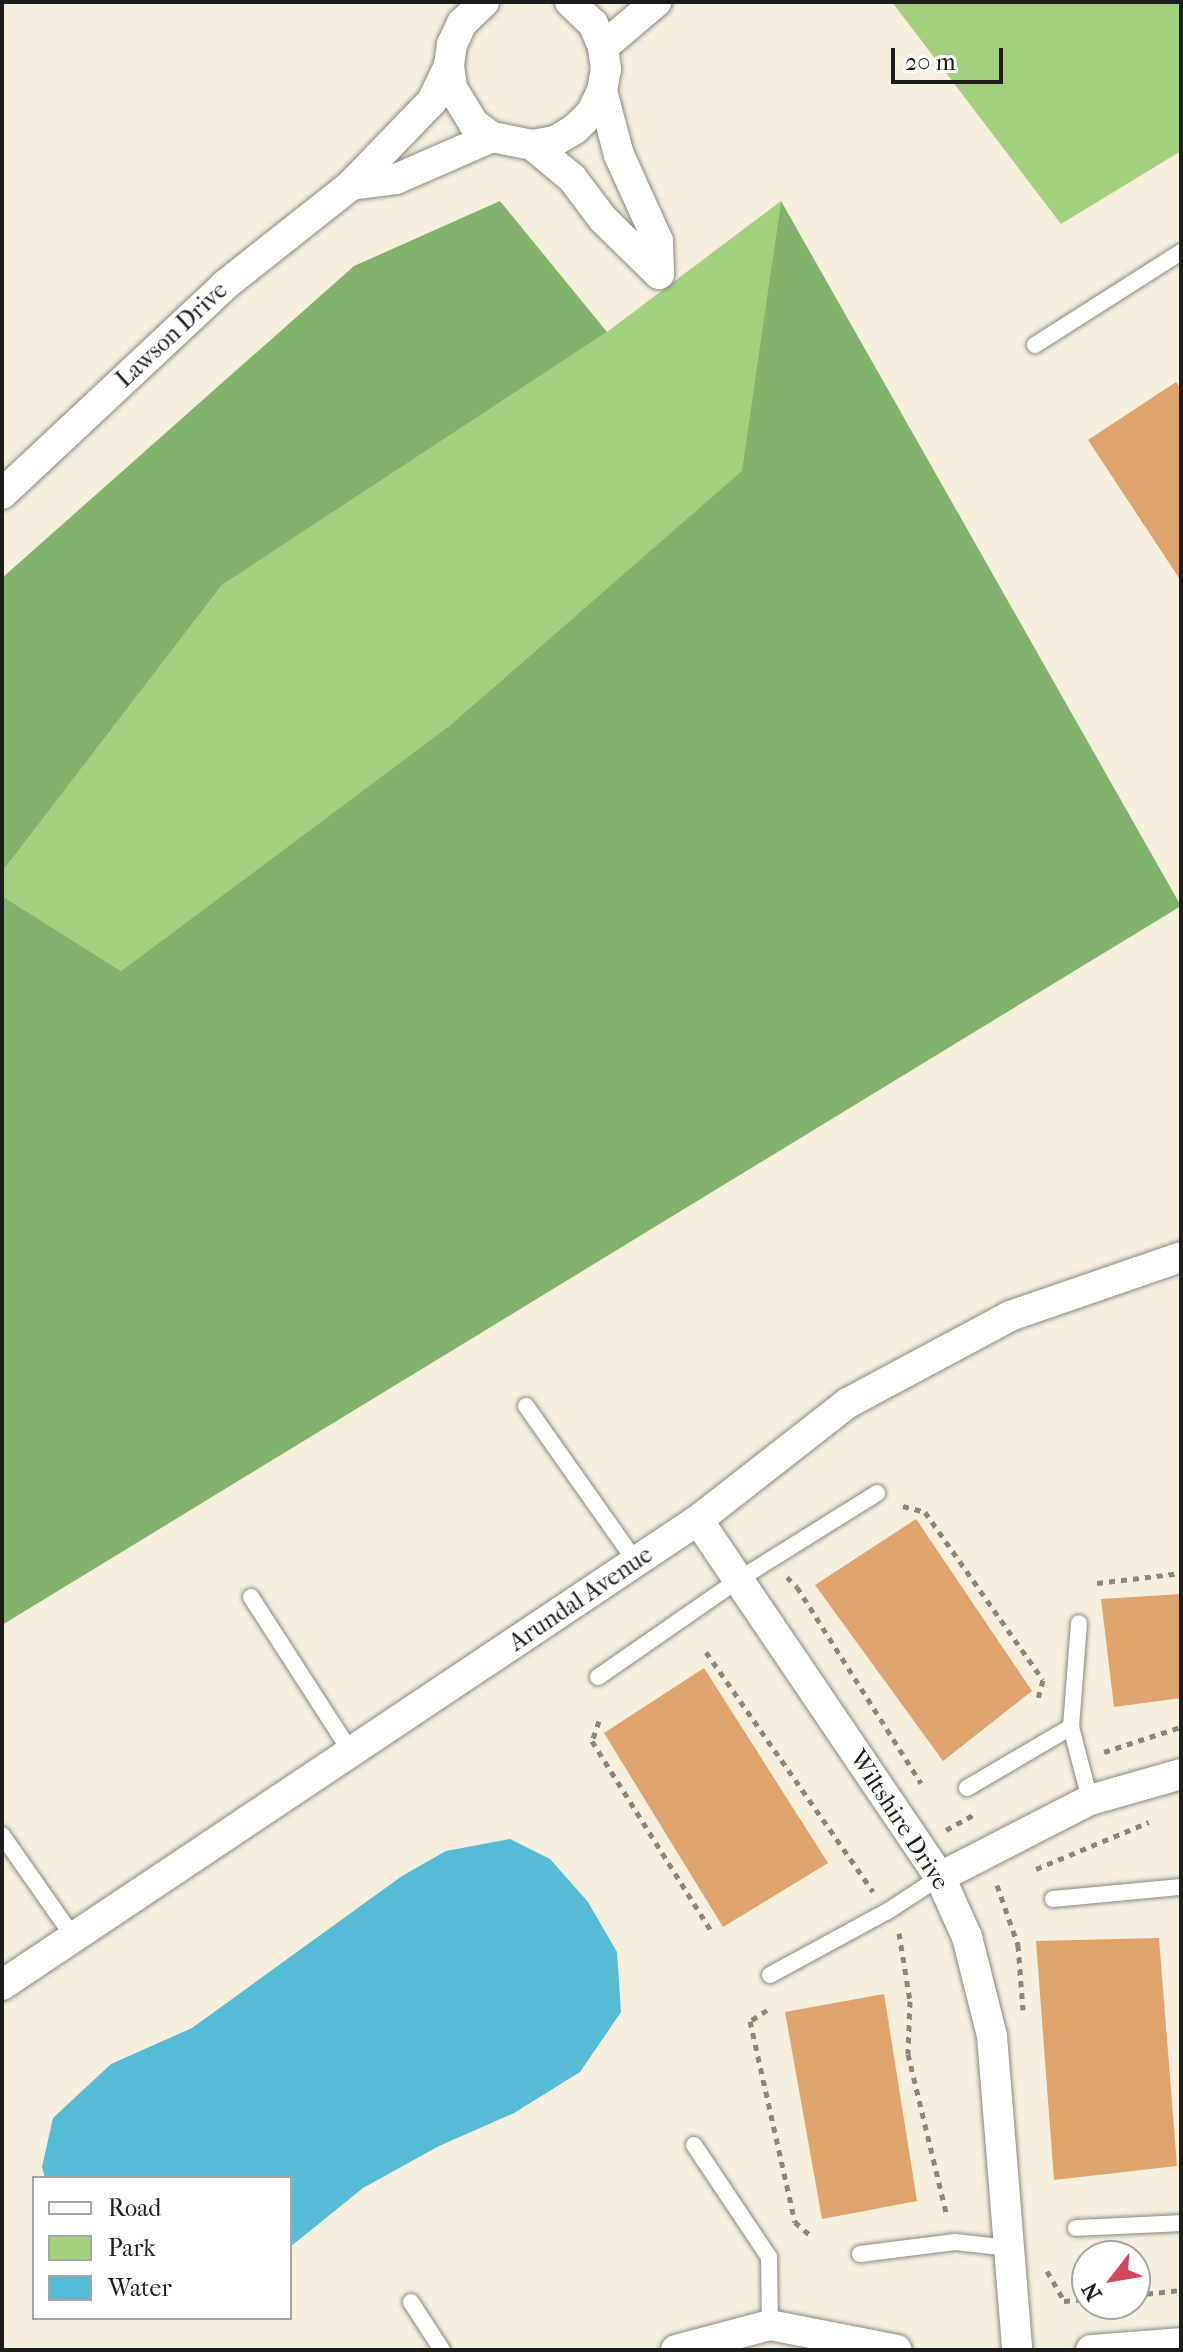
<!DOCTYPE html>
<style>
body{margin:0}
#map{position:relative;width:1183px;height:2352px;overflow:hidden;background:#f6efde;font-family:"IM FELL French Canon",serif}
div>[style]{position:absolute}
.green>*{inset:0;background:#a3d07d}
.forest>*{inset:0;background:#82b26c}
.water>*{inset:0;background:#56bbd4}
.building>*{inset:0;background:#dfa36d}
.path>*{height:5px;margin-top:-2.5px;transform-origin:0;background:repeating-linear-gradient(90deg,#89867d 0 6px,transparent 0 12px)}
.roads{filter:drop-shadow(0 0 2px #89867d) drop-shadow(0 0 2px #89867d)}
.service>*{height:16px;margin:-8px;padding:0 8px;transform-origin:8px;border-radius:8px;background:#fff}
.minor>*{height:30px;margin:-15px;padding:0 15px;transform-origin:15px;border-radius:15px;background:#fff}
span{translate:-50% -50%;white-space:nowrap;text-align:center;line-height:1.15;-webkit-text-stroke:6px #fff;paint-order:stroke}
.street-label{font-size:24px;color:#1c1c1c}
.frame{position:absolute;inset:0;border:4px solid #1c1c1c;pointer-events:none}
.legend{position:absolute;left:32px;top:2176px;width:260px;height:144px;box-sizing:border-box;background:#fff;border:2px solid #a4a4a4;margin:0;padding:10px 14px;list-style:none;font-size:24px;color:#1c1c1c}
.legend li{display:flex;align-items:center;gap:16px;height:40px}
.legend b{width:40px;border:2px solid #a4a4a4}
.north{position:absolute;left:1071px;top:2240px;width:80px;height:80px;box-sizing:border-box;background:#fff;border:2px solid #a4a4a4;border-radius:50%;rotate:239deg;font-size:22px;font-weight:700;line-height:32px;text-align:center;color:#1c1c1c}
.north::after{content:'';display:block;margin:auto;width:28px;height:36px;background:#d1495b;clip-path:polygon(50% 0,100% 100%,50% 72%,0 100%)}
.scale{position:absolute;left:891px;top:48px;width:112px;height:36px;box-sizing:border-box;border:4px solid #1c1c1c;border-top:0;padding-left:10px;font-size:24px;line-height:28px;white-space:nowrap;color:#1c1c1c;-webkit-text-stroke:6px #fff;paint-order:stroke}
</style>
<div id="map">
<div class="green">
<div style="clip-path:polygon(892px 2px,1181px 2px,1181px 151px,1061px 224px)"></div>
<div style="clip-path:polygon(781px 201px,743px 471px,449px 726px,121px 971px,2px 896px,2px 872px,222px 585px,607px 332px)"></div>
</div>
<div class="forest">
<div style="clip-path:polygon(500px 201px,607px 332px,222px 585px,2px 872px,2px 578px,354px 266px)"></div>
<div style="clip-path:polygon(781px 201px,1181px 906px,2px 1625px,2px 896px,121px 971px,449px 726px,742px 471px)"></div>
</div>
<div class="water">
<div style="clip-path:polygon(510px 1839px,550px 1859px,588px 1902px,617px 1952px,621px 2012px,580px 2072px,514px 2113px,439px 2146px,363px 2188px,290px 2247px,290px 2178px,45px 2178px,42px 2167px,53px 2118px,111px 2064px,192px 2028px,402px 1876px,446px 1851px)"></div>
</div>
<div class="building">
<div style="clip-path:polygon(1176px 382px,1181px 389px,1181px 581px,1088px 440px)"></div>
<div style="clip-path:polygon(916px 1519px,1032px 1691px,943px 1761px,815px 1585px)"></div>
<div style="clip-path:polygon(1181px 1594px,1181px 1698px,1114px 1707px,1101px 1599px)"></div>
<div style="clip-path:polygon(704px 1668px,828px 1863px,723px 1927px,604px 1733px)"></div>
<div style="clip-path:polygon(1159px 1938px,1177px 2166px,1054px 2180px,1036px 1941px)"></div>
<div style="clip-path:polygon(884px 1994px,917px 2201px,822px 2219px,785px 2012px)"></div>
</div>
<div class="path">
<div style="left:903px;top:1506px;width:23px;rotate:15deg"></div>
<div style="left:925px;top:1512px;width:205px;rotate:54.9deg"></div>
<div style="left:1043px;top:1680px;width:24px;rotate:105deg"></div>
<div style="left:787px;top:1577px;width:14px;rotate:45deg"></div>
<div style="left:797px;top:1587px;width:232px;rotate:57.7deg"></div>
<div style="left:1097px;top:1583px;width:85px;rotate:-6.8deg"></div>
<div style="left:706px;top:1652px;width:292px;rotate:55.1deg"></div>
<div style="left:599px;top:1721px;width:21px;rotate:109deg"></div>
<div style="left:592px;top:1741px;width:226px;rotate:57.9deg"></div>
<div style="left:1104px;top:1752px;width:81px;rotate:-18deg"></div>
<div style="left:946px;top:1830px;width:31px;rotate:-29deg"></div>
<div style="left:1036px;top:1869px;width:122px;rotate:-22.6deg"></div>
<div style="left:997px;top:1885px;width:64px;rotate:70.7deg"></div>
<div style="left:1018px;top:1945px;width:65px;rotate:85.6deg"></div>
<div style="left:899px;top:1933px;width:69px;rotate:80.8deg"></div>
<div style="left:910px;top:2001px;width:53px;rotate:92.2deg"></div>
<div style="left:908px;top:2054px;width:167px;rotate:76.5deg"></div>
<div style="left:767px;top:2010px;width:20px;rotate:147deg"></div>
<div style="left:750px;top:2021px;width:206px;rotate:77.4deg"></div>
<div style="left:795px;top:2222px;width:21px;rotate:41deg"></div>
<div style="left:1047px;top:2271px;width:34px;rotate:60deg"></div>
<div style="left:1064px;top:2301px;width:23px;rotate:-5deg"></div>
<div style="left:1135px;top:2295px;width:46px;rotate:-6.2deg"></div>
</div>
<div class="roads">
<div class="service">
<div style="left:1035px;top:345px;width:173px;rotate:-32.5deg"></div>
<div style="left:526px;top:1406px;width:191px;rotate:54.8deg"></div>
<div style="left:251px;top:1597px;width:184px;rotate:57.2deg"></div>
<div style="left:598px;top:1677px;width:170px;rotate:-34.7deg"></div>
<div style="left:738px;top:1580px;width:164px;rotate:-32deg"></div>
<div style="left:1071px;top:1727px;width:104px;rotate:-85.6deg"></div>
<div style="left:967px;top:1788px;width:121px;rotate:-30.4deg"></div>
<div style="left:1071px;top:1727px;width:75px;rotate:75.4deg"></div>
<div style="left:2px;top:1835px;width:126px;rotate:55deg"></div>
<div style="left:1053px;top:1899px;width:129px;rotate:-5.4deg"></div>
<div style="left:770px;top:1975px;width:134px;rotate:-28.5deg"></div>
<div style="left:888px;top:1911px;width:62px;rotate:-33.2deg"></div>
<div style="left:694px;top:2145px;width:135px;rotate:56.2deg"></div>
<div style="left:769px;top:2257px;width:68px;rotate:89.2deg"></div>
<div style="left:1076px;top:2228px;width:105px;rotate:-2.7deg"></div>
<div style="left:860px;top:2254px;width:96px;rotate:-7.2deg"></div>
<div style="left:955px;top:2242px;width:55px;rotate:6.2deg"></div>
<div style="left:411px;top:2302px;width:57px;rotate:57.1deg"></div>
</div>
<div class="minor">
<div style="left:484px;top:2px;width:30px;rotate:136deg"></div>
<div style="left:462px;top:23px;width:23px;rotate:115deg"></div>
<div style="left:452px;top:44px;width:22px;rotate:98deg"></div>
<div style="left:449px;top:66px;width:22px;rotate:82deg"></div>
<div style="left:452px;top:88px;width:42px;rotate:58.6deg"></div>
<div style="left:474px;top:124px;width:22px;rotate:36deg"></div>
<div style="left:492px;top:137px;width:41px;rotate:11.3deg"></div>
<div style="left:532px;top:145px;width:23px;rotate:-10deg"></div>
<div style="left:555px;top:141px;width:23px;rotate:-31deg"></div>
<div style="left:575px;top:129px;width:24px;rotate:-45deg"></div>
<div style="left:592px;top:112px;width:23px;rotate:-65deg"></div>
<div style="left:602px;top:91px;width:22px;rotate:-80deg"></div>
<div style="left:606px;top:69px;width:22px;rotate:-98deg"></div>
<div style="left:603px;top:47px;width:25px;rotate:-113deg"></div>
<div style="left:593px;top:24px;width:32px;rotate:-136deg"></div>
<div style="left:603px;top:47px;width:70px;rotate:-40.3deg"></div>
<div style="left:602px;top:91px;width:66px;rotate:75.1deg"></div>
<div style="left:619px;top:155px;width:94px;rotate:65.6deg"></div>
<div style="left:658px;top:241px;width:33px;rotate:88deg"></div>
<div style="left:532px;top:145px;width:52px;rotate:39.5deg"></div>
<div style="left:572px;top:178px;width:51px;rotate:52.9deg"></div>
<div style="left:603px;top:219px;width:78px;rotate:44.5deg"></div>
<div style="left:351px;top:185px;width:45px;rotate:-7.6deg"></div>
<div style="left:396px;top:179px;width:105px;rotate:-23.6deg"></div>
<div style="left:2px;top:494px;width:306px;rotate:-43.1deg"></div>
<div style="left:225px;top:285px;width:161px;rotate:-38.4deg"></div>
<div style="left:351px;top:185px;width:117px;rotate:-46deg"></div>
<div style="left:432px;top:101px;width:39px;rotate:-64deg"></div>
<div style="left:698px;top:1520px;width:431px;rotate:55.9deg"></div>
<div style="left:940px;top:1877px;width:66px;rotate:65.8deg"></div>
<div style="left:967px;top:1937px;width:102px;rotate:75.8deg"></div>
<div style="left:992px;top:2036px;width:315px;rotate:85.4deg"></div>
<div style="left:940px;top:1877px;width:169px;rotate:-27.2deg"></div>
<div style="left:1090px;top:1800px;width:95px;rotate:-15.9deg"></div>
<div style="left:2px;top:1985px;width:837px;rotate:-33.75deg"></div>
<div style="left:698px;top:1520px;width:190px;rotate:-38deg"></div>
<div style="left:848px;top:1403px;width:184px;rotate:-28.2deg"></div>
<div style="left:1010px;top:1316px;width:181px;rotate:-19deg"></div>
<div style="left:676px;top:2350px;width:97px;rotate:-14.9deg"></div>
<div style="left:770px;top:2325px;width:129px;rotate:11.1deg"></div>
<div style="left:1091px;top:2350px;width:90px;rotate:-4.4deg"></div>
</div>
</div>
<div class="street-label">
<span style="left:172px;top:335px;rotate:-43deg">Lawson Drive</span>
<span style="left:581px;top:1599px;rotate:-34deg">Arundal Avenue</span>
<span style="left:899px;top:1820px;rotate:57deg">Wiltshire Drive</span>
</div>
<div class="frame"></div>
<ul class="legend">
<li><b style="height:10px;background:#fff"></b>Road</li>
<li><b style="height:22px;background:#a3d07d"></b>Park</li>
<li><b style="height:22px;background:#56bbd4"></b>Water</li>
</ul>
<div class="north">N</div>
<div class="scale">20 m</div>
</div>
